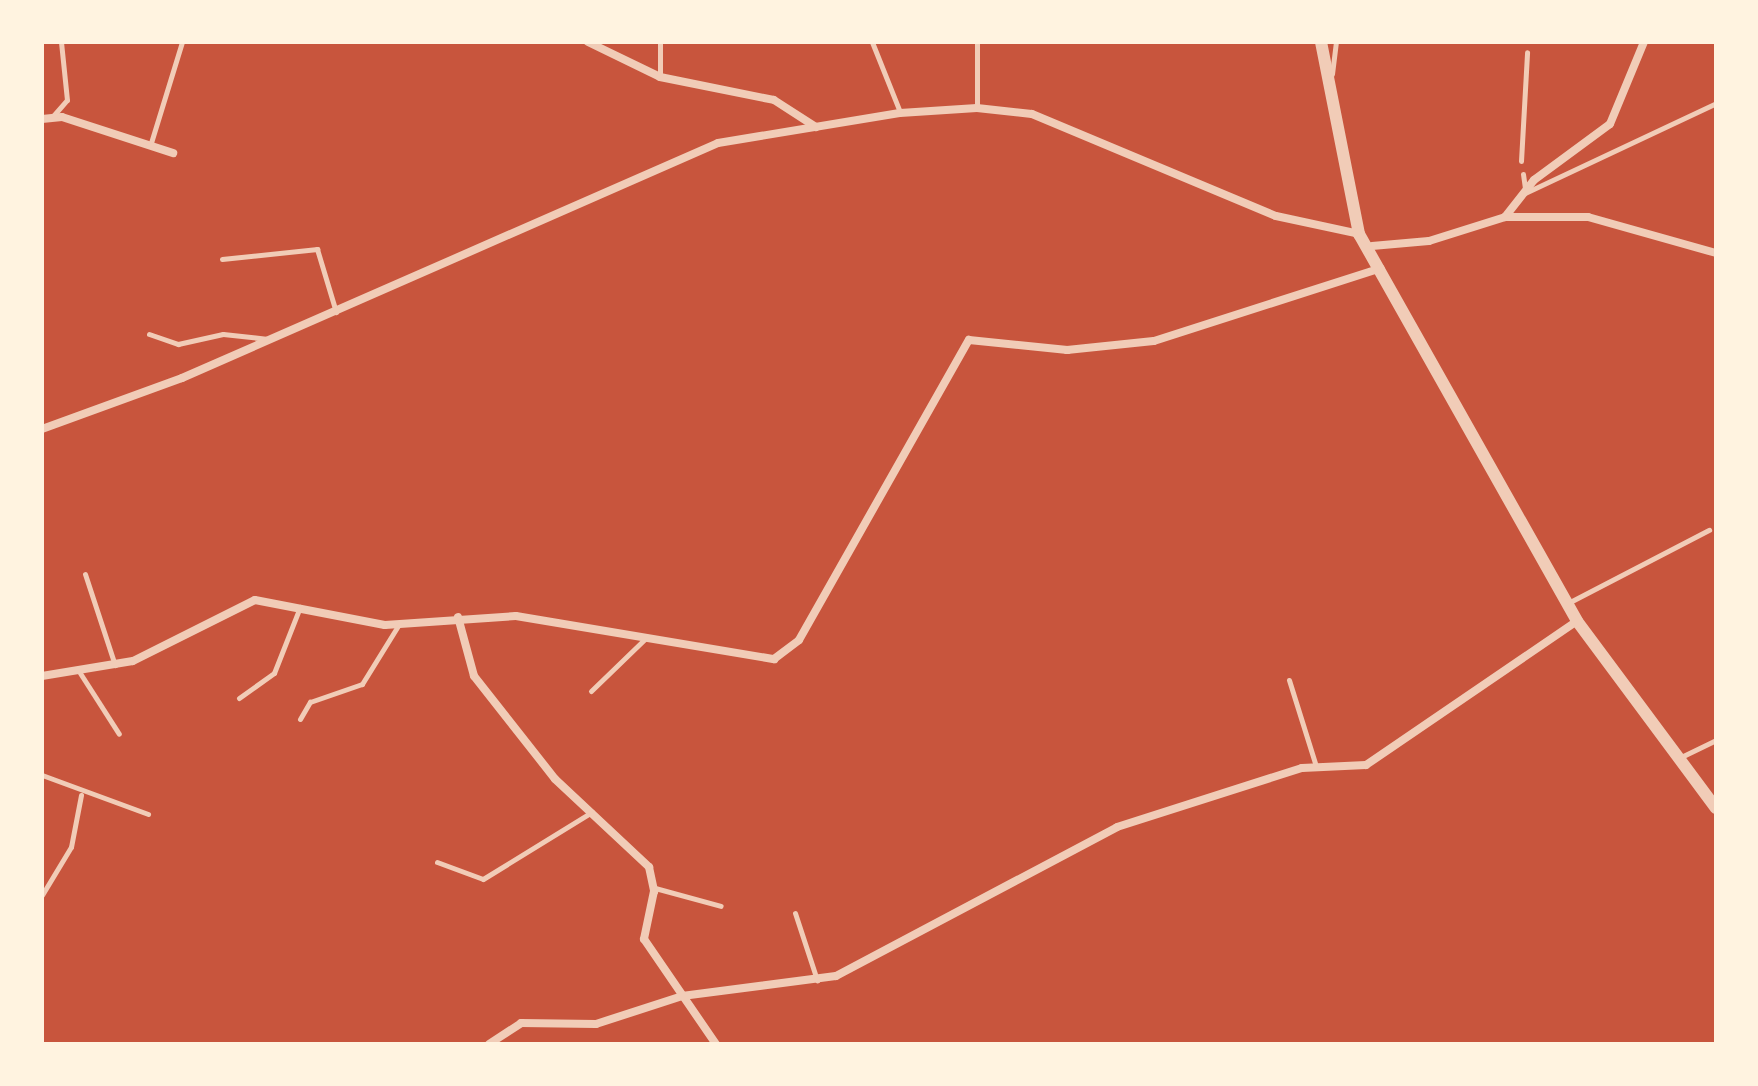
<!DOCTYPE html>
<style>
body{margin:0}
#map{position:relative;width:1758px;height:1086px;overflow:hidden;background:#c8553d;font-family:"Fira Sans",sans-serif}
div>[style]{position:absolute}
.service>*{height:5px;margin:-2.5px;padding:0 2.5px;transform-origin:2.5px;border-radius:2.5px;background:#f1ccb7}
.minor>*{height:8px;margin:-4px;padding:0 4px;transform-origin:4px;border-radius:4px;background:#f1ccb7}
.tertiary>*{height:12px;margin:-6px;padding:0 6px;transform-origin:6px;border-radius:6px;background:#f1ccb7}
span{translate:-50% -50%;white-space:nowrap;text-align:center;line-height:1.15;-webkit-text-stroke:7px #fff3e0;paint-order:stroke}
.frame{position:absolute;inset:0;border:44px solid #fff3e0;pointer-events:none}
</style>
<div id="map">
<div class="service">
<div style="left:660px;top:42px;width:35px;rotate:90deg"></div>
<div style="left:872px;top:42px;width:75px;rotate:68.2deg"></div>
<div style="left:1332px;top:74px;width:32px;rotate:-83deg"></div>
<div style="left:977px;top:108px;width:66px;rotate:-90deg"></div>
<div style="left:53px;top:116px;width:21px;rotate:-49deg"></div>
<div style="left:67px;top:100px;width:58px;rotate:-95.9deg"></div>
<div style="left:150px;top:146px;width:109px;rotate:-72.9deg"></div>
<div style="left:1521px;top:161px;width:109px;rotate:-86.8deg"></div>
<div style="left:1523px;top:174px;width:15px;rotate:82deg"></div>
<div style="left:1525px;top:193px;width:211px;rotate:-25.2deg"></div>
<div style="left:222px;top:259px;width:96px;rotate:-6deg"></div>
<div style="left:317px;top:249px;width:66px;rotate:73.2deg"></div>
<div style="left:149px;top:334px;width:31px;rotate:19deg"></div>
<div style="left:178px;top:344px;width:46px;rotate:-12.5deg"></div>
<div style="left:223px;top:334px;width:45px;rotate:6.3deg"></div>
<div style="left:85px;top:574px;width:96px;rotate:71.8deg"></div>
<div style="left:1568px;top:603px;width:159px;rotate:-27.4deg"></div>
<div style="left:80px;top:673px;width:72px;rotate:57.4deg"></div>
<div style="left:1289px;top:680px;width:90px;rotate:72.6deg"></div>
<div style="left:591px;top:691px;width:78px;rotate:-44deg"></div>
<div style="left:239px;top:698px;width:43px;rotate:-35.5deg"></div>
<div style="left:274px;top:673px;width:71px;rotate:-68.5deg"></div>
<div style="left:300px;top:719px;width:20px;rotate:-60deg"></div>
<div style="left:310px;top:702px;width:55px;rotate:-19.1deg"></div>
<div style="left:362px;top:684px;width:70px;rotate:-58.3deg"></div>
<div style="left:1681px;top:757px;width:39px;rotate:-26deg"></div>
<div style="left:42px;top:775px;width:113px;rotate:20.2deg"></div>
<div style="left:437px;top:862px;width:49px;rotate:20.3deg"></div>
<div style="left:483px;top:879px;width:128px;rotate:-31.6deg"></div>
<div style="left:655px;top:888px;width:68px;rotate:15.3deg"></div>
<div style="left:42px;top:895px;width:56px;rotate:-58.9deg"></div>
<div style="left:71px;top:847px;width:53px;rotate:-79.1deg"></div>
<div style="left:795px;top:913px;width:71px;rotate:71.8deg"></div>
</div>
<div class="minor">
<div style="left:588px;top:42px;width:80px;rotate:25.9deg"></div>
<div style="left:660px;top:77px;width:116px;rotate:11.4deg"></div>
<div style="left:774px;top:100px;width:50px;rotate:32.7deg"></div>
<div style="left:42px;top:119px;width:20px;rotate:-6deg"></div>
<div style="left:62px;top:117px;width:117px;rotate:18deg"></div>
<div style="left:1505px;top:217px;width:47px;rotate:-51.9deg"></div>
<div style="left:1534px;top:180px;width:94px;rotate:-36.4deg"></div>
<div style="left:1610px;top:124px;width:89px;rotate:-67.5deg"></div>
<div style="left:1372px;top:246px;width:57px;rotate:-5deg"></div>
<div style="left:1429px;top:241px;width:80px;rotate:-17.5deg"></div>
<div style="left:1505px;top:217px;width:83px"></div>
<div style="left:1588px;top:217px;width:133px;rotate:15.7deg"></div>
<div style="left:42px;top:429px;width:149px;rotate:-20deg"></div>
<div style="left:182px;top:378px;width:585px;rotate:-23.67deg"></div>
<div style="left:718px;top:143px;width:184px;rotate:-9.4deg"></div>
<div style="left:900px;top:113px;width:77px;rotate:-3.7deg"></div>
<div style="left:977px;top:108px;width:55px;rotate:6.2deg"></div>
<div style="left:1032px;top:114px;width:264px;rotate:22.7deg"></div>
<div style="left:1276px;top:216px;width:85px;rotate:12.2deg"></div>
<div style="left:458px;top:617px;width:61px;rotate:74.8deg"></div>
<div style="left:474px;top:676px;width:131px;rotate:51.8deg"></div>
<div style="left:555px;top:779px;width:129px;rotate:43.1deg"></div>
<div style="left:649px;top:867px;width:25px;rotate:78deg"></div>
<div style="left:654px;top:891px;width:49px;rotate:101.8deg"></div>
<div style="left:644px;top:939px;width:127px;rotate:55.6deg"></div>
<div style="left:42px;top:676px;width:92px;rotate:-9.4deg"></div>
<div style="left:133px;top:661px;width:136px;rotate:-26.6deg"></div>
<div style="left:255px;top:600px;width:132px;rotate:10.9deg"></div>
<div style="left:385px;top:625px;width:131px;rotate:-3.9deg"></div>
<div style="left:516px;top:616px;width:262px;rotate:9.5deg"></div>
<div style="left:774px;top:659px;width:31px;rotate:-37deg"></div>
<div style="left:799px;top:640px;width:345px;rotate:-60.5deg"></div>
<div style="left:969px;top:340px;width:99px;rotate:5.8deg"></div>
<div style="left:1067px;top:350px;width:87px;rotate:-5.9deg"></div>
<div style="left:1154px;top:341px;width:238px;rotate:-17.8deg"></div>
<div style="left:489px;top:1044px;width:38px;rotate:-33deg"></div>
<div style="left:521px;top:1023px;width:75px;rotate:0.8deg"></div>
<div style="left:596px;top:1024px;width:90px;rotate:-18deg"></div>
<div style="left:682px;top:996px;width:155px;rotate:-7.4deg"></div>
<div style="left:836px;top:976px;width:318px;rotate:-27.9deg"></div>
<div style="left:1117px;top:827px;width:194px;rotate:-17.7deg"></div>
<div style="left:1302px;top:768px;width:64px;rotate:-2.7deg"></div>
<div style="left:1366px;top:765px;width:255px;rotate:-34.3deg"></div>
</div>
<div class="tertiary">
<div style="left:1321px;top:42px;width:196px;rotate:78.8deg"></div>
<div style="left:1359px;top:234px;width:444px;rotate:60.6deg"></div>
<div style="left:1577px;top:621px;width:233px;rotate:53.4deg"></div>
</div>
<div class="frame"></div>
</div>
